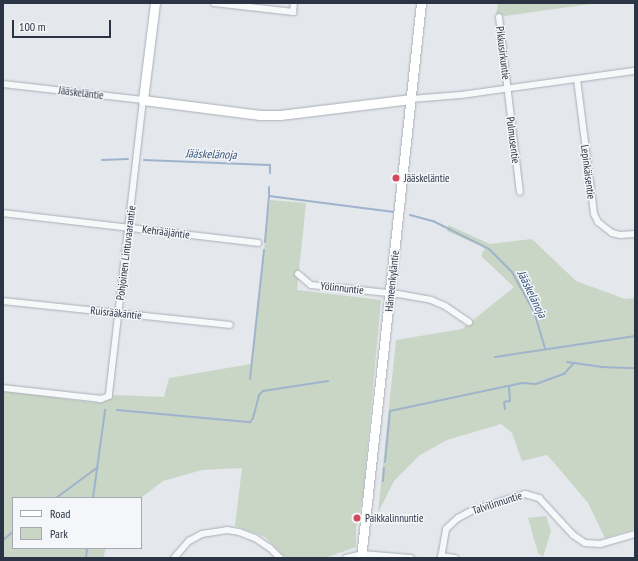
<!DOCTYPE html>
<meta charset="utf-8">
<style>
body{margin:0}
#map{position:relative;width:638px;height:561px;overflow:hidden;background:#e4e7ec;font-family:"PT Sans Narrow",sans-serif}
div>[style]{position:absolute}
.green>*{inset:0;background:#c9d6c5}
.stream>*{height:2px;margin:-1px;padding:0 1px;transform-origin:1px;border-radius:1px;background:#9fb4cc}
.roads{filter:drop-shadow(0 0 1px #a9aeb7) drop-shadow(0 0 1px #a9aeb7)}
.street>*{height:6px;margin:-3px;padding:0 3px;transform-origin:3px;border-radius:3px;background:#f7f8fa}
.secondary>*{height:9px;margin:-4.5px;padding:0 4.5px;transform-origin:4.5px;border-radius:4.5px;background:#fff}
.dots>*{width:11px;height:11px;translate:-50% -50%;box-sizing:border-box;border:2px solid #f4f6f9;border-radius:50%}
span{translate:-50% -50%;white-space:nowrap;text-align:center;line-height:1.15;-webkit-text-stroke:3px #f4f6f9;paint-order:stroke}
.street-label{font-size:11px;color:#2b3445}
.poi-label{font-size:11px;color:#2b3445}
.left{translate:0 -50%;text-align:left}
.water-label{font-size:12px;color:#34527a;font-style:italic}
.frame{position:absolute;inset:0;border:4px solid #2b3445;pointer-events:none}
.legend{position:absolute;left:12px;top:497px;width:130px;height:52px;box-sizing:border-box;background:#f4f6f9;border:1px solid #a4a8b1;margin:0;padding:5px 7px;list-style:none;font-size:12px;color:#2b3445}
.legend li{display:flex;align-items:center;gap:8px;height:20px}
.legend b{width:20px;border:1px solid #a4a8b1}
.scale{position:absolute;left:12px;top:20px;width:99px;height:18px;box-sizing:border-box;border:2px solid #2b3445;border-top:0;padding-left:5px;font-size:12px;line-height:14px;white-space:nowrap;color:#2b3445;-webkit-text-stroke:3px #f4f6f9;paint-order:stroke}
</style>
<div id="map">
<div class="green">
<div style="clip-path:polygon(498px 3px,598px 3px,505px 16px,496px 14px)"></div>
<div style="clip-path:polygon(270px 200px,306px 203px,297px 290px,381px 300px,363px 495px,356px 528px,356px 547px,325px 558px,286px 558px,265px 537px,235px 526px,242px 468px,202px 470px,163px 481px,141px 498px,13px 498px,13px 548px,106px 548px,103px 558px,3px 558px,3px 391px,99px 403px,115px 395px,164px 397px,169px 378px,251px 364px)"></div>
<div style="clip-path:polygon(448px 225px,490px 244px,532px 239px,576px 281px,625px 299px,635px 298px,635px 529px,605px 538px,588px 503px,556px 465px,547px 455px,522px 461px,512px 433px,501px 424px,447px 440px,420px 455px,394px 481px,378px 513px,396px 340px,462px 329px,514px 287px,481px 256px,485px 248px,447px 231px)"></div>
<div style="clip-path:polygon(546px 516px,551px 531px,543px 557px,538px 553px,528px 518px)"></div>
</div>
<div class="stream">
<div style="left:102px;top:160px;width:26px;rotate:-2deg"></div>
<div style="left:144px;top:160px;width:126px;rotate:2.3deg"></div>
<div style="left:270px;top:165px;width:8px;rotate:90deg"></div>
<div style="left:269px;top:187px;width:9px;rotate:90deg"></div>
<div style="left:269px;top:196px;width:126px;rotate:7.3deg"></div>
<div style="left:410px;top:215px;width:24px;rotate:15deg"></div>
<div style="left:433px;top:221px;width:63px;rotate:26.6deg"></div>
<div style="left:489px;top:249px;width:33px;rotate:45deg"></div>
<div style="left:512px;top:272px;width:46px;rotate:61.2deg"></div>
<div style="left:534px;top:312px;width:39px;rotate:73deg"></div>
<div style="left:265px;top:242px;width:46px;rotate:-85deg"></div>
<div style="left:495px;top:357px;width:142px;rotate:-8.5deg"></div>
<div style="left:567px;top:362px;width:34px;rotate:8deg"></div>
<div style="left:601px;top:367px;width:34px;rotate:2deg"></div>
<div style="left:250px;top:379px;width:130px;rotate:-83.8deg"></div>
<div style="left:505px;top:409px;width:7px;rotate:-98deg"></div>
<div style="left:504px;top:402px;width:6px;rotate:-9deg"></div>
<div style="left:510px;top:401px;width:15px;rotate:-94deg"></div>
<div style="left:117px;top:410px;width:134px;rotate:5.2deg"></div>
<div style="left:250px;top:422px;width:5px;rotate:-53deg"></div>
<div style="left:253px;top:418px;width:24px;rotate:-75deg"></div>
<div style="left:259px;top:395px;width:6px;rotate:-45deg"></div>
<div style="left:263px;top:391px;width:66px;rotate:-8.7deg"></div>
<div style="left:385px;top:462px;width:51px;rotate:-84.4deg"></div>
<div style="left:390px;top:411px;width:135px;rotate:-12deg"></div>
<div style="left:522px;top:383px;width:14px;rotate:4deg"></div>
<div style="left:536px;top:384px;width:30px;rotate:-20deg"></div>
<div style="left:564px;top:374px;width:15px;rotate:-48deg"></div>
<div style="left:383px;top:481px;width:13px;rotate:-86deg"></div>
<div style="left:56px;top:498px;width:52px;rotate:-36.4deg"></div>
<div style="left:93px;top:498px;width:89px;rotate:-82.2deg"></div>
<div style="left:3px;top:540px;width:13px;rotate:-39deg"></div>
<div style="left:86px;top:558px;width:10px;rotate:-84deg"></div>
</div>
<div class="roads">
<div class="street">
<div style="left:214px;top:3px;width:80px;rotate:6.5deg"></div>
<div style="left:293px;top:12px;width:9px;rotate:-84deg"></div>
<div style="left:499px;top:17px;width:176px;rotate:83.2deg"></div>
<div style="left:577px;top:79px;width:136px;rotate:82.8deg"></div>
<div style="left:594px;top:214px;width:9px;rotate:63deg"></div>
<div style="left:598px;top:222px;width:18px;rotate:38deg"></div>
<div style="left:612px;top:233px;width:8px;rotate:14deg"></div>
<div style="left:620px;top:235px;width:15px;rotate:-4deg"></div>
<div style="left:3px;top:84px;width:141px;rotate:6.5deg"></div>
<div style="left:143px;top:100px;width:298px;rotate:96.6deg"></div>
<div style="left:109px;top:396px;width:9px;rotate:159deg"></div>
<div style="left:101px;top:399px;width:99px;rotate:-173.6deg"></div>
<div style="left:411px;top:99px;width:50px;rotate:-4.6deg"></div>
<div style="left:461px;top:95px;width:176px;rotate:-7.9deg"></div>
<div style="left:3px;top:213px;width:257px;rotate:6.7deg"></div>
<div style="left:298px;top:274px;width:17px;rotate:40deg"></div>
<div style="left:311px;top:285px;width:87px;rotate:5.9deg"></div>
<div style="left:398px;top:294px;width:34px;rotate:10deg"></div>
<div style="left:431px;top:300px;width:15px;rotate:23deg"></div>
<div style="left:445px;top:306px;width:29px;rotate:34deg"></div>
<div style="left:3px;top:301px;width:228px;rotate:6deg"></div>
<div style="left:441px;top:556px;width:14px;rotate:8deg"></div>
<div style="left:174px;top:558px;width:23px;rotate:-49deg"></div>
<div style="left:189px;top:541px;width:15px;rotate:-28deg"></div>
<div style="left:202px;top:534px;width:25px;rotate:-9deg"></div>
<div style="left:227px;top:530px;width:12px;rotate:9deg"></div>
<div style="left:239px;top:532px;width:17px;rotate:21deg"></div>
<div style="left:255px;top:538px;width:18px;rotate:34deg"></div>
<div style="left:270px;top:548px;width:14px;rotate:45deg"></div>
<div style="left:346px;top:558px;width:16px;rotate:-14deg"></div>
<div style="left:362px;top:554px;width:49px;rotate:4.7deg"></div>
<div style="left:441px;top:558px;width:29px;rotate:-80deg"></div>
<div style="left:446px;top:529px;width:16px;rotate:-43deg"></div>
<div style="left:458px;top:518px;width:17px;rotate:-28deg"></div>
<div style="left:473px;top:510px;width:54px;rotate:-17.1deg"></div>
<div style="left:525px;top:494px;width:15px;rotate:16deg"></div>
<div style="left:539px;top:498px;width:50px;rotate:47.4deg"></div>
<div style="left:573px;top:535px;width:14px;rotate:34deg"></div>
<div style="left:585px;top:543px;width:15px;rotate:4deg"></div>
<div style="left:600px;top:544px;width:36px;rotate:-16deg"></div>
</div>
<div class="secondary">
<div style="left:155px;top:3px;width:98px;rotate:97.1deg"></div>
<div style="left:143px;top:100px;width:118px;rotate:7.3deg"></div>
<div style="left:260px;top:115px;width:20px"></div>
<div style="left:280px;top:115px;width:132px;rotate:-7deg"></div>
<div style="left:361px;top:558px;width:558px;rotate:-83.83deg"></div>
</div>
</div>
<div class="dots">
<div style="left:396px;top:178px;background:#d1495b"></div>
<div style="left:357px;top:518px;background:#d1495b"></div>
</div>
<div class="street-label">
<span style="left:503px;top:53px;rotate:83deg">Pikkusirkuntie</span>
<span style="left:81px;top:93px;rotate:7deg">Jääskeläntie</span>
<span style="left:513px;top:140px;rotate:83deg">Pulmusentie</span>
<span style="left:588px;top:172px;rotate:83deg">Lepinkäisentie</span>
<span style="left:166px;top:232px;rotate:7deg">Kehrääjäntie</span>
<span style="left:126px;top:253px;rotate:-83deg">Pohjoinen Lintuvaarantie</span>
<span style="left:392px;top:281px;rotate:-84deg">Hämeenkyläntie</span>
<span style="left:342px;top:288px;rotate:6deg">Yölinnuntie</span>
<span style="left:116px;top:313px;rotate:6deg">Ruisrääkäntie</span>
<span style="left:497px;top:503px;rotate:-18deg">Talvilinnuntie</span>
</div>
<div class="poi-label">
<span class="left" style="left:404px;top:178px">Jääskeläntie</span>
<span class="left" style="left:365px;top:518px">Paikkalinnuntie</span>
</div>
<div class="water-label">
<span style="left:211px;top:154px;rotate:2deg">Jääskelänoja</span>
<span style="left:532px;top:294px;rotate:64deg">Jääskelänoja</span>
</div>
<div class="frame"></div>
<ul class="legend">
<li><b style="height:5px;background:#fff"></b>Road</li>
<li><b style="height:11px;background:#c9d6c5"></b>Park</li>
</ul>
<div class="scale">100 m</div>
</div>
